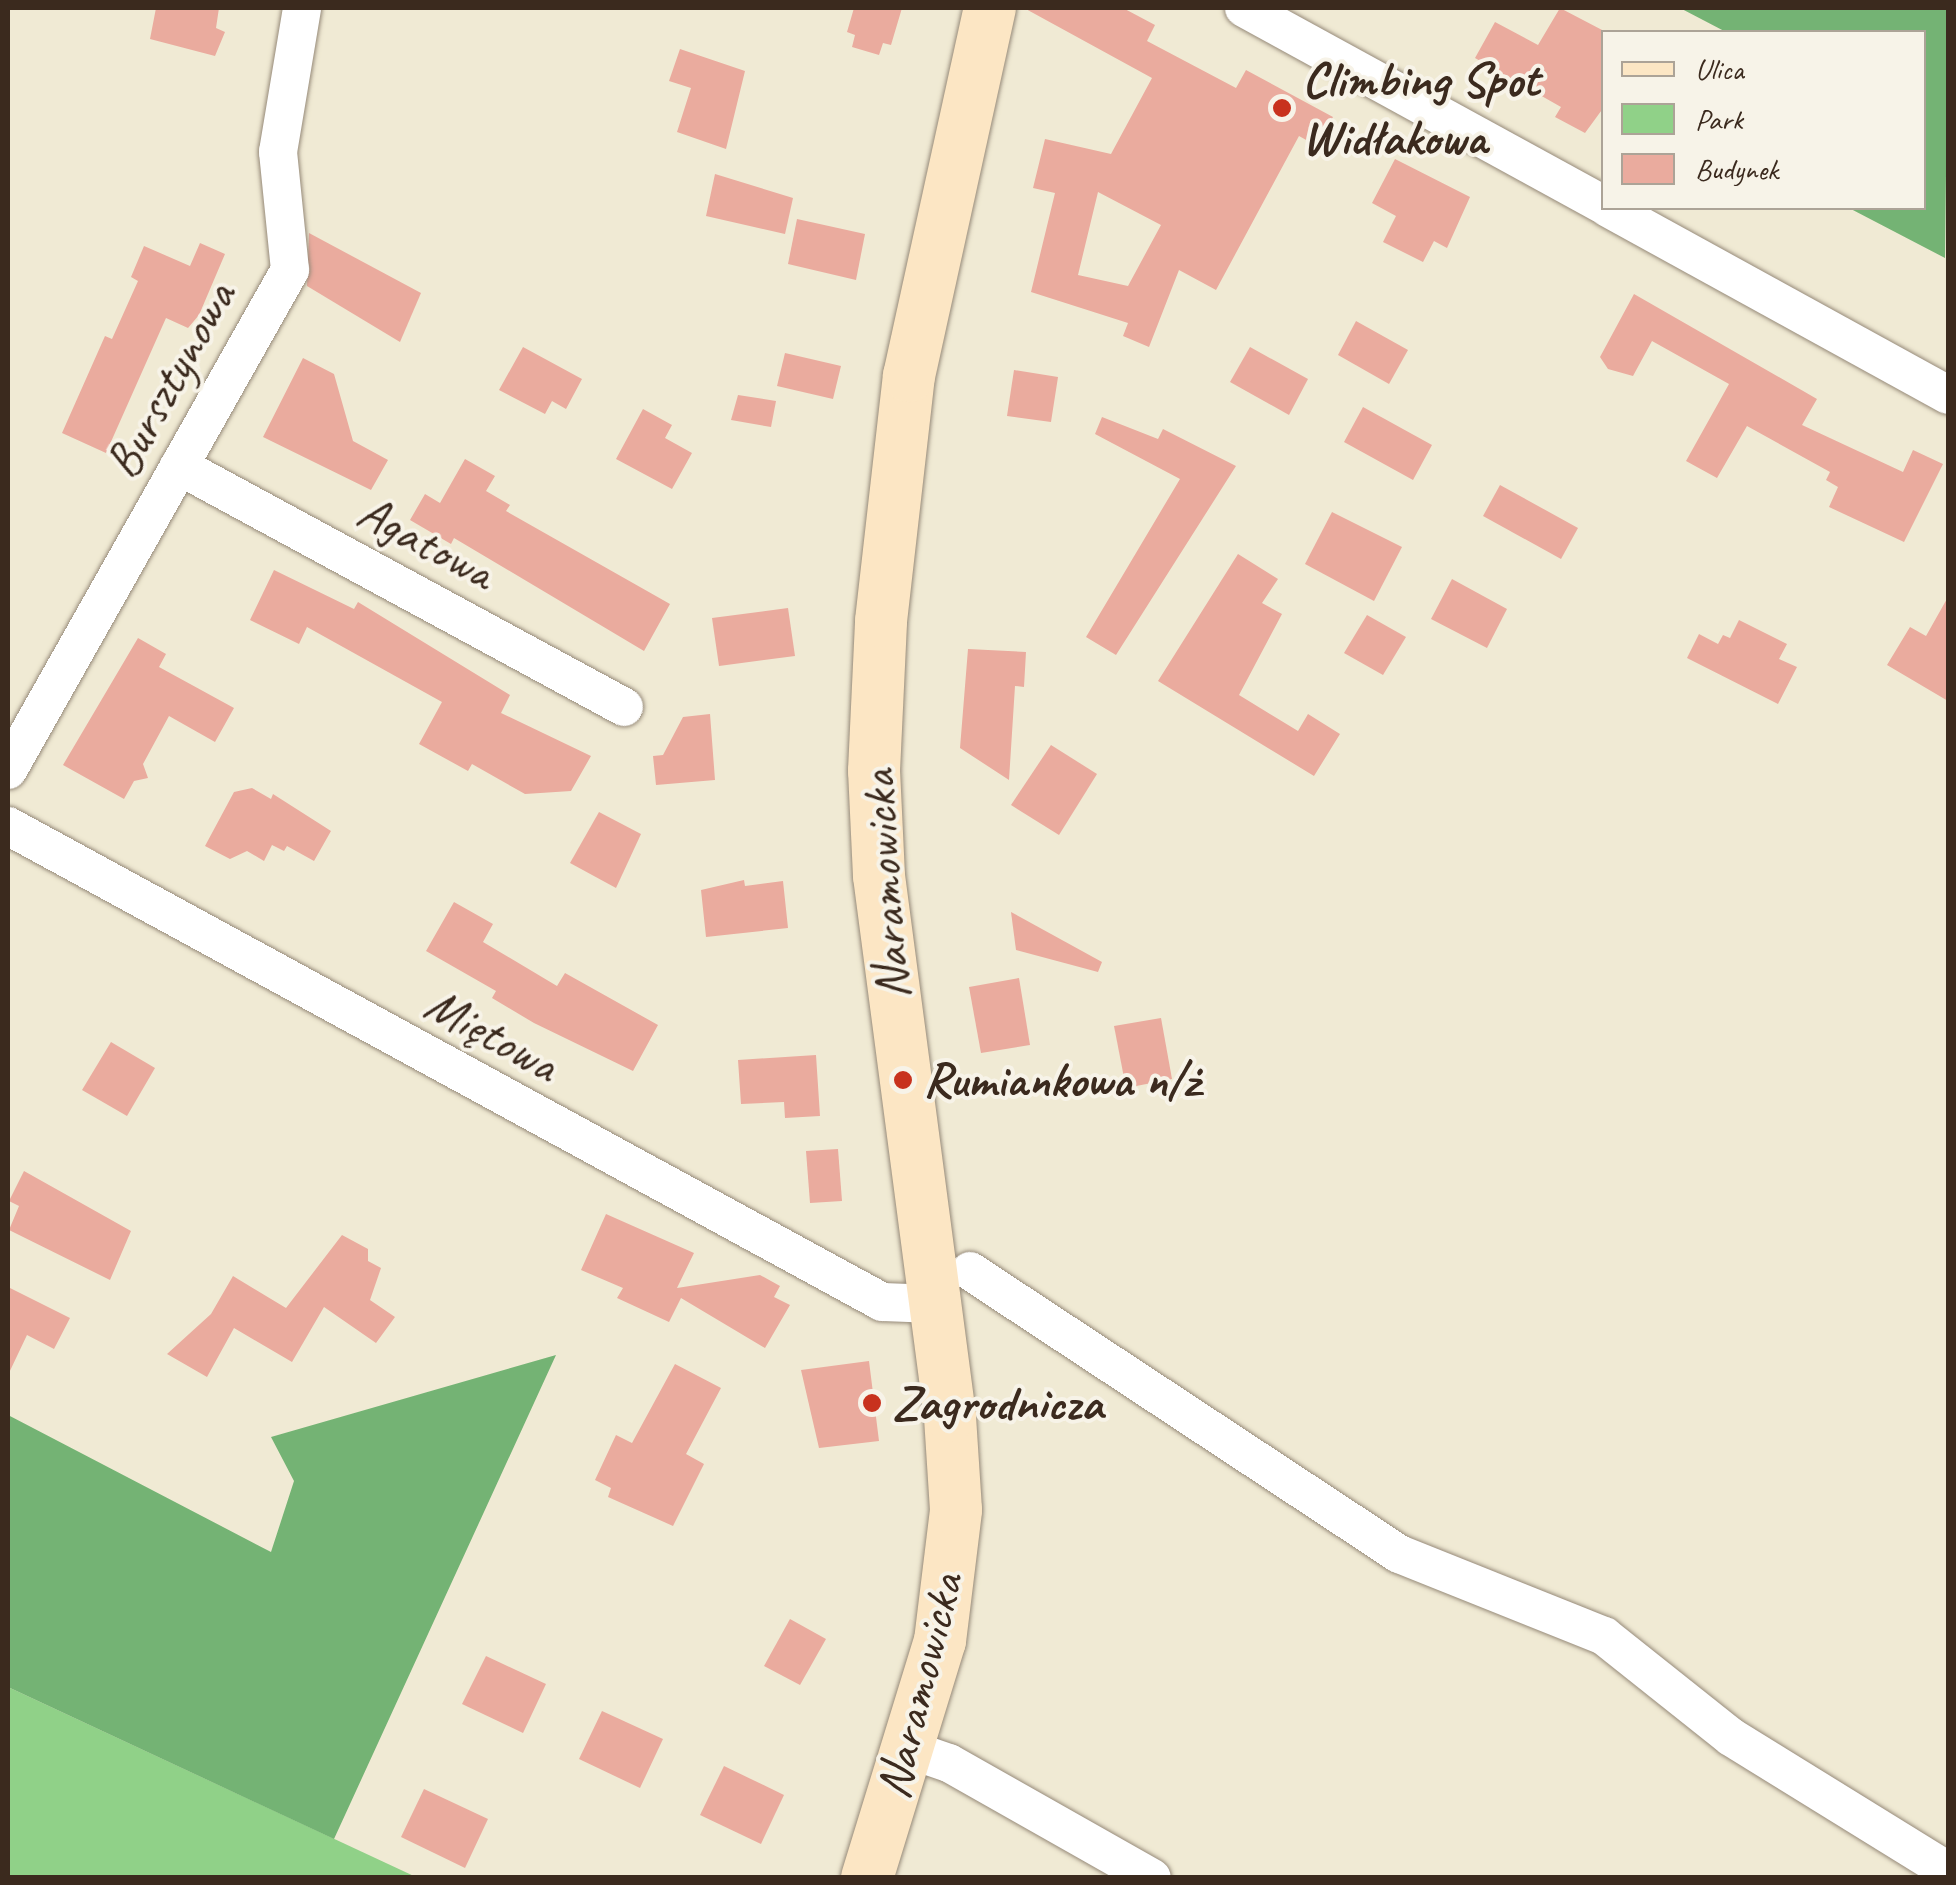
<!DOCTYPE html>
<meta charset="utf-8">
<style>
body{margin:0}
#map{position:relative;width:1956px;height:1885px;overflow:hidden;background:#f0ead4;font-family:Caveat,sans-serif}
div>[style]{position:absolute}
.green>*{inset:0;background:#90d188}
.forest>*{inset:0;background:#74b374}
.building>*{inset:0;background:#eaab9e}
.roads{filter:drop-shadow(0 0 2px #968a79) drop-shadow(0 0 2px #968a79)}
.street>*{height:38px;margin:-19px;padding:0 19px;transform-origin:19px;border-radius:19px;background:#fff}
.secondary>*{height:52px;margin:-26px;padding:0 26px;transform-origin:26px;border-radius:26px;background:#fce6c4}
.dots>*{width:28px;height:28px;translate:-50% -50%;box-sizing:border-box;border:5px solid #f7f3e8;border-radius:50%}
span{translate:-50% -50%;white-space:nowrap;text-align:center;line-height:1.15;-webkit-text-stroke:8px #f7f3e8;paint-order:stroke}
.poi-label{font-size:50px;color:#3b2a1e;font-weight:700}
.left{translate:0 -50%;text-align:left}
.street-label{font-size:50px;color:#3b2a1e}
.frame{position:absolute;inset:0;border:10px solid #3b2a1e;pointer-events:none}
.legend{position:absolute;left:1601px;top:30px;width:325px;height:180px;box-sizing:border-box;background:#f7f3e8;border:2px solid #aca397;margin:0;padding:12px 18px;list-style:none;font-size:30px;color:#3b2a1e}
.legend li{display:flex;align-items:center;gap:20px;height:50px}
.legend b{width:50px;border:2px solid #aca397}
</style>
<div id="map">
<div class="green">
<div style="clip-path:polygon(8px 1687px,416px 1877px,8px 1878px)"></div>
</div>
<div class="forest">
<div style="clip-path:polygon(1680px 8px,1948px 8px,1945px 258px,1849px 208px,1924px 208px,1924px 32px,1726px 32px)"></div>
<div style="clip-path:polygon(556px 1355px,334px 1839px,8px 1687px,8px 1415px,271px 1552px,294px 1481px,271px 1437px)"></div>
</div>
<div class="building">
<div style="clip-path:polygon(156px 8px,219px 8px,216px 28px,225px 32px,215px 56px,150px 39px)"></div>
<div style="clip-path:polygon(854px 8px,902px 8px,891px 45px,883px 43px,879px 55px,852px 47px,855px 35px,847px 32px)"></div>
<div style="clip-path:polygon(evenodd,1024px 8px,1123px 8px,1155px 25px,1147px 41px,1236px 88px,1246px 70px,1333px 117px,1317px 146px,1299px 136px,1216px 290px,1179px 270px,1149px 347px,1123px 336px,1128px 323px,1031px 292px,1055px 193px,1033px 188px,1045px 139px,1111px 154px,1152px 78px,1024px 8px,1098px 192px,1161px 225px,1128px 286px,1078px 275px,1098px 192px)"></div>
<div style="clip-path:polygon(1560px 8px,1604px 31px,1604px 107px,1585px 133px,1555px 117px,1561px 107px,1475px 58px,1495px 22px,1538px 45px)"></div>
<div style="clip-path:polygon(680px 49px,745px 71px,726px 149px,677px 132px,691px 88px,669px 81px)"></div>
<div style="clip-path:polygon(1395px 159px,1470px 197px,1447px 248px,1434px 241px,1423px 262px,1383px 242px,1396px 216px,1372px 203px)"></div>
<div style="clip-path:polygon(715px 174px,793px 198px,785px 234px,706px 216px)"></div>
<div style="clip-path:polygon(797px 219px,865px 234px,856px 280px,788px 264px)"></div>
<div style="clip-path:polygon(309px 233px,421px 293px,400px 342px,307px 286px)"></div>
<div style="clip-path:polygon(200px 243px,225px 254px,199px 315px,188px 328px,166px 318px,106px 453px,62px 433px,105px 336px,112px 339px,138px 281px,131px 277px,144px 246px,190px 266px)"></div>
<div style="clip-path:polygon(1634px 294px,1817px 399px,1802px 425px,1903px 472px,1913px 450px,1943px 464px,1904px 542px,1829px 507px,1838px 487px,1826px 480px,1830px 472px,1747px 426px,1717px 478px,1686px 461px,1729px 384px,1652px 341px,1633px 376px,1608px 369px,1600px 357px)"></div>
<div style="clip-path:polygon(1356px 321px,1408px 350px,1389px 384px,1338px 355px)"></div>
<div style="clip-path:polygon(523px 347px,582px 379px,566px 409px,552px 401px,545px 414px,499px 390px)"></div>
<div style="clip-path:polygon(1250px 347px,1308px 379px,1289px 415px,1230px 382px)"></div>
<div style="clip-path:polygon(785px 353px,841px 366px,833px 399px,777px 386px)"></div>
<div style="clip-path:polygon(303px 358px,334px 374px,353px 441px,388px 460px,371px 490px,263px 437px)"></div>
<div style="clip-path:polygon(1014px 370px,1058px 377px,1051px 422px,1007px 416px)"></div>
<div style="clip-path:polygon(738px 395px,776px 401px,771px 427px,731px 420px)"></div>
<div style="clip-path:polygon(1363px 407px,1432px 445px,1413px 480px,1344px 442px)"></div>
<div style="clip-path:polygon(643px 409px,672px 425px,665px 438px,692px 453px,672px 489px,616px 459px)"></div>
<div style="clip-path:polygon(1102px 417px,1158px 439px,1163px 429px,1236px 466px,1116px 655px,1086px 637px,1180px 479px,1095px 434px)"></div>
<div style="clip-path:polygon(465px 459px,495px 476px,486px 491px,510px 505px,506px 511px,670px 604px,644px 651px,454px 538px,451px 544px,410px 520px,425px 494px,440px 503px)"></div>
<div style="clip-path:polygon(1500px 485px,1578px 528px,1561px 559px,1483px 516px)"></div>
<div style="clip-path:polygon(1332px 512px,1402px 547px,1374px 601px,1305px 564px)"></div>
<div style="clip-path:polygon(1238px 554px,1278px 579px,1262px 603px,1282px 614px,1239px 695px,1298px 731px,1308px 714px,1340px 734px,1314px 776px,1158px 681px)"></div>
<div style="clip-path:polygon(274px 570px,354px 609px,358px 602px,510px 695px,501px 713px,591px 756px,571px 791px,525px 794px,472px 764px,468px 771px,419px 744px,442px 702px,307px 627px,299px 644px,250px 620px)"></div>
<div style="clip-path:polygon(1452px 579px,1507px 609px,1487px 648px,1431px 619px)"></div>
<div style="clip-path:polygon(1948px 597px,1948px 701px,1887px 665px,1910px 627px,1926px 636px)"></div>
<div style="clip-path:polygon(788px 608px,795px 656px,719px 666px,712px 618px)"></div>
<div style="clip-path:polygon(1367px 615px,1406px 637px,1383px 675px,1344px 653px)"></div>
<div style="clip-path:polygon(1739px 620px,1787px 644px,1779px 659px,1797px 667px,1778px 704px,1687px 658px,1699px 634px,1718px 644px,1723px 635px,1730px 638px)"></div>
<div style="clip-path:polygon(138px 638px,166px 654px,159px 667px,234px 708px,215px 742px,169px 716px,143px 764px,148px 778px,134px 781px,124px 799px,63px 765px)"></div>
<div style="clip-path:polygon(968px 649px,1026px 652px,1024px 687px,1015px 686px,1009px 780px,960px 748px)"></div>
<div style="clip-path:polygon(710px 714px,715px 780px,656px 785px,653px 756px,663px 755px,683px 717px)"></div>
<div style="clip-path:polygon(1051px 745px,1097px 774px,1059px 835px,1011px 805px)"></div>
<div style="clip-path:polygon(252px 788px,271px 799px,273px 794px,331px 831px,314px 861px,287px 846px,284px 851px,272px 845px,264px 861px,247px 851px,230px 859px,205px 846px,234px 792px)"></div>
<div style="clip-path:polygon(599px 812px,641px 834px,616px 888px,570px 863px)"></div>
<div style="clip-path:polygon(744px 880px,745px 886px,783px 881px,788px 928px,706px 937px,701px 890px)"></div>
<div style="clip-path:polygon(454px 902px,493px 924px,483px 942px,557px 986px,565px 973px,658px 1025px,633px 1071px,534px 1023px,492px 998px,496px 991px,426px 951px)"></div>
<div style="clip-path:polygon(1011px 912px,1102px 962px,1098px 972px,1016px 950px)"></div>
<div style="clip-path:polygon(1019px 978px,1030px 1045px,981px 1053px,969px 987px)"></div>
<div style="clip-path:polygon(1161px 1018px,1172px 1079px,1126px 1088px,1114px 1026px)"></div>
<div style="clip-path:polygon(111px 1042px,155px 1068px,127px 1116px,82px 1090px)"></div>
<div style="clip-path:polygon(816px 1055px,820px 1116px,785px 1118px,784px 1102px,741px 1104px,738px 1060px)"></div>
<div style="clip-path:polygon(838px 1149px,842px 1201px,810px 1203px,806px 1151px)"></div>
<div style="clip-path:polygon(24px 1171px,131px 1231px,110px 1280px,9px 1230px,19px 1206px,9px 1201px)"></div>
<div style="clip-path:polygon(606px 1214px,694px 1253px,677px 1288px,760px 1275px,780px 1286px,774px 1297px,790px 1305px,765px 1348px,681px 1298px,669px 1322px,617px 1298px,623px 1288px,581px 1270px)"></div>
<div style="clip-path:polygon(342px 1235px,368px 1249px,368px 1261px,381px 1268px,370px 1300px,395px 1317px,376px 1343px,324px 1307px,292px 1362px,234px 1328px,207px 1377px,167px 1354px,211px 1314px,233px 1276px,286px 1308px)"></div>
<div style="clip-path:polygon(8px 1287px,70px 1318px,54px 1349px,27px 1335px,8px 1375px)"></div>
<div style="clip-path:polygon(869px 1361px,879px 1441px,819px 1448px,801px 1370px)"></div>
<div style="clip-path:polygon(675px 1364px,721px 1388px,686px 1454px,704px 1464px,673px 1526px,608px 1497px,611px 1488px,595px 1480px,616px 1435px,632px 1443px)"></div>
<div style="clip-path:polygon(790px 1619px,826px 1639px,800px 1685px,764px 1666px)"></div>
<div style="clip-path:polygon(486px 1656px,546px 1684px,523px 1733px,462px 1704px)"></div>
<div style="clip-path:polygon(602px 1711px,663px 1739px,640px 1788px,579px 1759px)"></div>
<div style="clip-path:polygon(724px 1766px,784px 1795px,761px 1844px,700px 1815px)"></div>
<div style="clip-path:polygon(424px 1789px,488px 1819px,465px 1868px,401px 1837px)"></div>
</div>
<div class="roads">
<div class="street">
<div style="left:1244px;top:8px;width:410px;rotate:28.7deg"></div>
<div style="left:1608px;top:208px;width:388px;rotate:28.8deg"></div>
<div style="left:179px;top:466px;width:506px;rotate:28.44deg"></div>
<div style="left:8px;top:770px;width:574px;rotate:-60.58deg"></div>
<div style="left:290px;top:270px;width:119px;rotate:-95.8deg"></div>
<div style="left:278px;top:152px;width:146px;rotate:-80.5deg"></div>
<div style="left:8px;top:826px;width:995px;rotate:28.57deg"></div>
<div style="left:882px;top:1302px;width:54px;rotate:2.1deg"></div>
<div style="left:970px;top:1271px;width:514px;rotate:33.41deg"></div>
<div style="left:1399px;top:1554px;width:221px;rotate:21.8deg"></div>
<div style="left:1604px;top:1636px;width:162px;rotate:38.5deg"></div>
<div style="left:1731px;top:1737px;width:255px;rotate:31.7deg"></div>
<div style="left:908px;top:1749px;width:43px;rotate:18.9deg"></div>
<div style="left:949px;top:1763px;width:233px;rotate:29.5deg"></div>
</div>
<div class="secondary">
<div style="left:867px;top:1878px;width:248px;rotate:-72.9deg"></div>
<div style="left:940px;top:1641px;width:132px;rotate:-83deg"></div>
<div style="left:956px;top:1510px;width:94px;rotate:-93.7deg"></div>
<div style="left:950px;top:1416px;width:545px;rotate:-97.49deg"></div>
<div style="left:879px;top:876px;width:105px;rotate:-92.7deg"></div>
<div style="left:874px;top:771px;width:150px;rotate:-87.3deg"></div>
<div style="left:881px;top:621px;width:247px;rotate:-83.5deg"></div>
<div style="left:909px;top:376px;width:377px;rotate:-77.6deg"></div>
</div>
</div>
<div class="dots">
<div style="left:1282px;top:108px;background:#c8321e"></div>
<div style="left:903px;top:1080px;background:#c8321e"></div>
<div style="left:872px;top:1403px;background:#c8321e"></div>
</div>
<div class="poi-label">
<span class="left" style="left:1302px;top:108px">Climbing Spot<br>Widłakowa</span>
<span class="left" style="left:923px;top:1080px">Rumiankowa n/ż</span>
<span class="left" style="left:892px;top:1403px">Zagrodnicza</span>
</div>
<div class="street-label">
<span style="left:170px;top:380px;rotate:-61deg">Bursztynowa</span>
<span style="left:426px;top:542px;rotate:28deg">Agatowa</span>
<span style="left:885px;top:885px;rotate:-94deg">Naramowicka</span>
<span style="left:492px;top:1034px;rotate:29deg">Miętowa</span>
<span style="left:919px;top:1686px;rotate:-76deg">Naramowicka</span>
</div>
<div class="frame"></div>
<ul class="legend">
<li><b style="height:12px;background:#fce6c4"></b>Ulica</li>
<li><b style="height:28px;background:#90d188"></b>Park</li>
<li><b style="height:28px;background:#eaab9e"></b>Budynek</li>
</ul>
</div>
